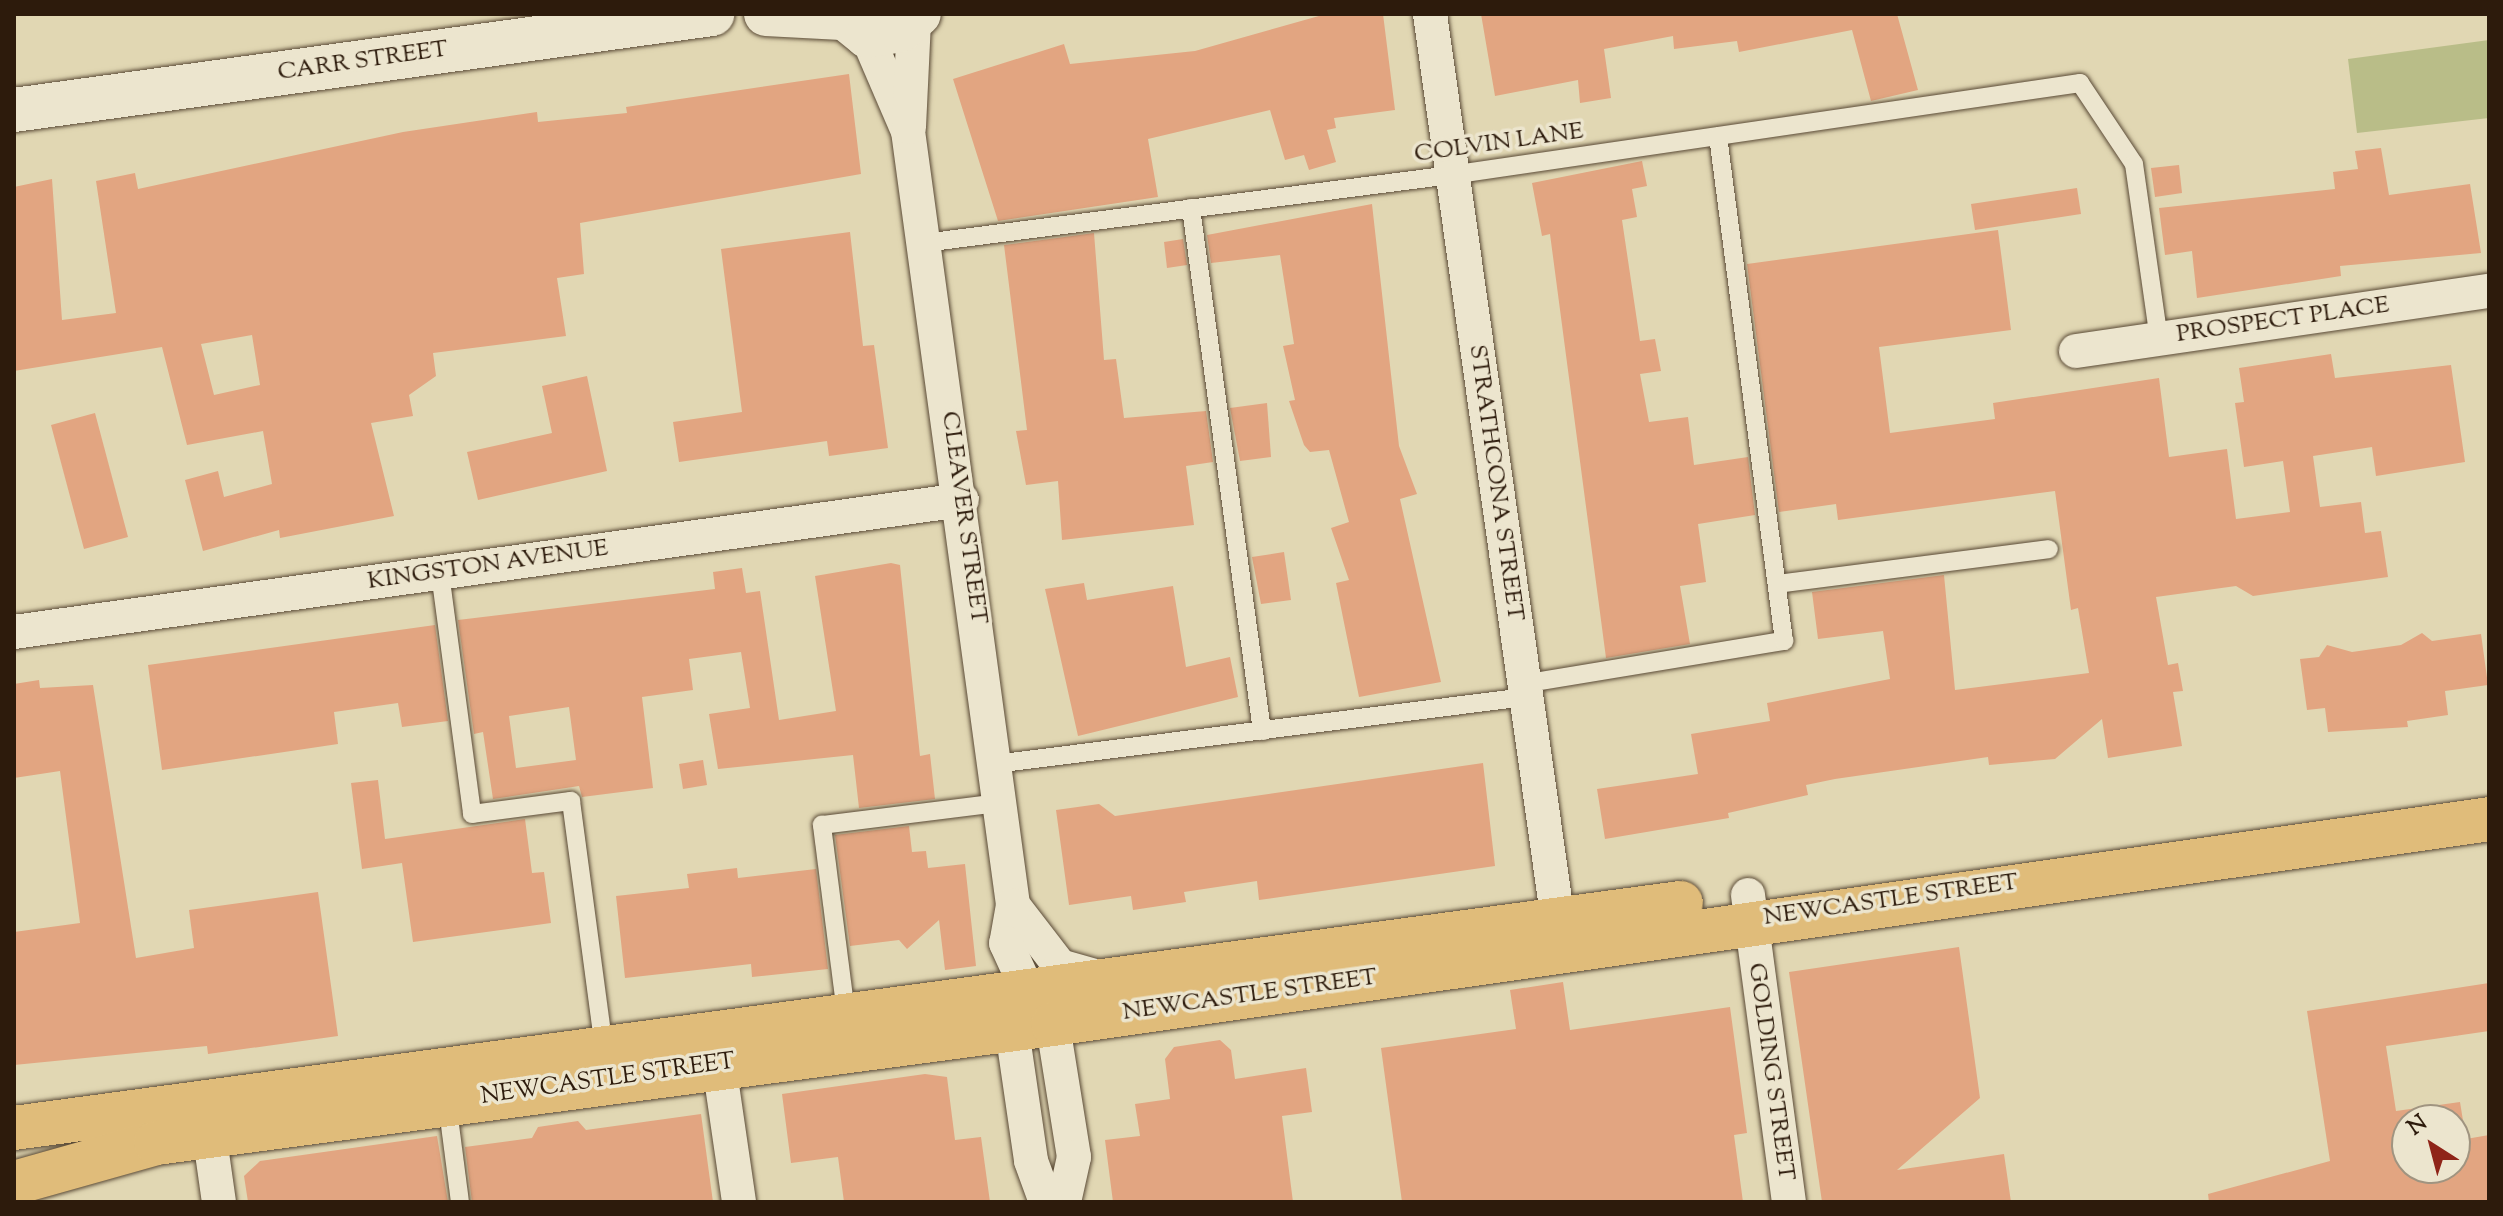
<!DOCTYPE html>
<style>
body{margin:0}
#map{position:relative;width:2503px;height:1216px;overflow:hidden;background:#e1d7b3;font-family:"Sorts Mill Goudy",serif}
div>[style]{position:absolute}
.green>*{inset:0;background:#b9bd88}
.building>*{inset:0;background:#e2a581}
.roads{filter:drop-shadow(0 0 2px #5a4a36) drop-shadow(0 0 2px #5a4a36)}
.lane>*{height:18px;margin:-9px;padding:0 9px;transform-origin:9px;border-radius:9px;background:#ece5ce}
.street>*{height:34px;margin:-17px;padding:0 17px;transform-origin:17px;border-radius:17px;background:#ece5ce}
.secondary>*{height:44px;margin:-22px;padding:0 22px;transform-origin:22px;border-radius:22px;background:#ece5ce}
.primary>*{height:44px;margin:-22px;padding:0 22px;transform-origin:22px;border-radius:22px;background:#e0bc7a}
span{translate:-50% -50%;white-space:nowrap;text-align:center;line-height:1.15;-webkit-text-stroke:7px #ece5ce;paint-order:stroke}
.street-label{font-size:24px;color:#2d1b0c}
.frame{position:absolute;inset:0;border:16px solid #2d1b0c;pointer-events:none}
.north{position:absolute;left:2391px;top:1104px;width:80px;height:80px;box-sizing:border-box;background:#ece5ce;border:2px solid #a09480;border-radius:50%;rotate:324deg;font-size:22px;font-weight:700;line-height:32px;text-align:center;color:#2d1b0c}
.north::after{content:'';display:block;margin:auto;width:28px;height:36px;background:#8f2418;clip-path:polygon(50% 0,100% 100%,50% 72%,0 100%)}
</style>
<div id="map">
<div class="green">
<div style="clip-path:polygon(2489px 40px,2489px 118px,2357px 133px,2348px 59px)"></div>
</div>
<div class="building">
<div style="clip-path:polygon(1326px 14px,1383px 14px,1395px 110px,1334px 118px,1336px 128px,1327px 130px,1336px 162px,1309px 170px,1304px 155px,1285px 160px,1270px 110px,1148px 139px,1158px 197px,998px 221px,953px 79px,1064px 44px,1070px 64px,1195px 51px)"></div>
<div style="clip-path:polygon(1481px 14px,1897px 14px,1918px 90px,1871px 101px,1852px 30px,1739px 52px,1737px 41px,1674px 49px,1673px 36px,1604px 49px,1611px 98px,1580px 103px,1578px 80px,1495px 96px)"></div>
<div style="clip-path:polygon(evenodd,849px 74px,861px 174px,580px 223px,584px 274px,557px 278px,566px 336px,433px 353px,436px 376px,409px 395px,413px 416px,371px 423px,394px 516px,280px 538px,279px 530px,203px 551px,185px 480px,218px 471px,224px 497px,272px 484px,263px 431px,187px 445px,162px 347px,14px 371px,14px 187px,52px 179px,62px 320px,116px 313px,96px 181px,135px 173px,138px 189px,403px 132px,537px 112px,538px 122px,627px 113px,626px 107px,849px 74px,252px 335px,260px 385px,214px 395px,201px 344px,252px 335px)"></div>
<div style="clip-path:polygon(2381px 148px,2389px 195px,2470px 184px,2481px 253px,2340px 266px,2341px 276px,2197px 298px,2192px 251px,2165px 255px,2159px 208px,2335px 189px,2333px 172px,2358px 169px,2355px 151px)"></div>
<div style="clip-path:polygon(1642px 161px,1647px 186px,1632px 189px,1637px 217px,1622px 220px,1640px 341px,1655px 339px,1661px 371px,1640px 374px,1649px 422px,1688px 417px,1694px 465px,1748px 457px,1755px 515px,1698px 524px,1706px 582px,1680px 586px,1690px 644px,1606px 658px,1550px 234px,1542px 236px,1532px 183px)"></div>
<div style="clip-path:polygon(2179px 165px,2182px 193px,2155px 197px,2151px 168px)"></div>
<div style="clip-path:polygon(2077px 188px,2081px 214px,1975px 230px,1971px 204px)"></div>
<div style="clip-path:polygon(1372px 204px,1399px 446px,1417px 494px,1400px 499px,1441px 682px,1359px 697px,1336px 583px,1349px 580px,1331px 528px,1349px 522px,1329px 450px,1310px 452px,1304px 445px,1289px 401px,1295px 400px,1283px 346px,1294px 344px,1280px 255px,1211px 263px,1207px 235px)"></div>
<div style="clip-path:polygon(1998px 230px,2011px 330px,1879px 347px,1890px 433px,1995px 419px,1993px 403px,2159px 378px,2169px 457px,2227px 449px,2236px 519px,2290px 512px,2283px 461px,2244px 467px,2235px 403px,2244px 402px,2239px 368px,2331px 354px,2335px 378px,2451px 365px,2465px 462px,2376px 476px,2372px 447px,2313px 456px,2320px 507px,2361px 502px,2365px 533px,2381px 531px,2388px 577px,2253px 596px,2236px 586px,2156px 597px,2168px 665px,2178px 663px,2183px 691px,2173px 692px,2182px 746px,2108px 758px,2102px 719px,2055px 759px,1989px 765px,1988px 757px,1835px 779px,1806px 785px,1808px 795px,1728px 813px,1729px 818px,1605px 839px,1597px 789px,1698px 774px,1691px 734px,1770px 721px,1767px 703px,1890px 679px,1883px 631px,1818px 639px,1812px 592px,1944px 575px,1955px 690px,2089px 673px,2078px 608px,2071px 610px,2055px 491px,1838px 520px,1836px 504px,1779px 512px,1747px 264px)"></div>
<div style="clip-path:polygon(850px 232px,863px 346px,874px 345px,888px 448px,829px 456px,827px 441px,679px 462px,673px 422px,742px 412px,721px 249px)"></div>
<div style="clip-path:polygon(1094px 233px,1104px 360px,1116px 359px,1124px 418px,1206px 411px,1213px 462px,1186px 466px,1194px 525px,1062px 540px,1058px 481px,1026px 485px,1016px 431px,1027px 430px,1004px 245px)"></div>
<div style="clip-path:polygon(1183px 239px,1187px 265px,1167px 268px,1164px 242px)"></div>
<div style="clip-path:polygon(587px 376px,607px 471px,478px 500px,467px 452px,552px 433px,542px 386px)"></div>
<div style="clip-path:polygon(1267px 403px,1271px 457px,1240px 461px,1230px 408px)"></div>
<div style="clip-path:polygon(95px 413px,128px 537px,84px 549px,51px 425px)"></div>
<div style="clip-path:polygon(1284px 552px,1291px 600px,1261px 604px,1252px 557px)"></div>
<div style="clip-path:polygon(evenodd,891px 563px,900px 565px,920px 756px,930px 754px,935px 799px,859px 808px,853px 755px,718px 769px,709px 714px,750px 708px,741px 652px,689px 659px,693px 690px,642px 697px,653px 788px,582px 797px,579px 786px,493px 799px,483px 732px,474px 734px,458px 620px,715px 589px,713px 572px,742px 568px,746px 593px,760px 591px,779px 720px,836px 711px,815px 576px,891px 563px,569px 707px,576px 760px,516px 768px,509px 716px,569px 707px)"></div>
<div style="clip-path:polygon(1084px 583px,1087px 600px,1173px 586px,1186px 667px,1230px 657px,1238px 697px,1078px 736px,1045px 589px)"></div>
<div style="clip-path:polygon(435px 625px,448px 721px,402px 727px,398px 703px,334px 712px,338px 744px,162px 770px,148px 665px)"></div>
<div style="clip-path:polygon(2422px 633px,2432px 641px,2481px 634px,2488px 685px,2445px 691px,2448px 715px,2407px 721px,2408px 727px,2328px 732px,2325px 708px,2307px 710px,2300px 659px,2319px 657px,2327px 645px,2352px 652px,2401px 645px)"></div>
<div style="clip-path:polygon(39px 680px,40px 688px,93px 685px,136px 958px,194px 948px,189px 910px,318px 892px,338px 1036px,208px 1054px,207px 1046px,14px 1065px,14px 932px,80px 923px,60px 771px,14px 778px,14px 684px)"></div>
<div style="clip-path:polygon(703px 760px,707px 785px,683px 789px,679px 764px)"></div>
<div style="clip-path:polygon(1483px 763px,1495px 866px,1259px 900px,1257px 881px,1184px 892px,1186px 902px,1133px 910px,1131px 896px,1069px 905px,1056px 810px,1099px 804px,1115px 816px)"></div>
<div style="clip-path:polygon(378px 780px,385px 839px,525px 819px,532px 873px,544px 872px,551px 923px,413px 942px,402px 863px,362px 869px,351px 783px)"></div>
<div style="clip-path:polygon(909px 826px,912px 852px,926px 851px,928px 868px,965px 864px,976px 966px,945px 970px,939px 920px,907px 949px,899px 940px,850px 946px,835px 835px)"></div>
<div style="clip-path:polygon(737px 868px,738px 878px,816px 869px,828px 969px,752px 977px,751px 964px,625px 978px,616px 896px,689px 888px,687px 874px)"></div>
<div style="clip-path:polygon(1959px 947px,1980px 1098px,1897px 1170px,2004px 1154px,2011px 1202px,1822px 1202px,1789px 972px)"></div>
<div style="clip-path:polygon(1563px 982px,1570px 1030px,1730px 1007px,1747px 1133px,1734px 1135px,1743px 1202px,1402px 1202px,1381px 1048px,1516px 1029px,1510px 990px)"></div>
<div style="clip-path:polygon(evenodd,2489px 983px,2489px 1031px,2386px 1046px,2396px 1111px,2460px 1102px,2466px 1139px,2489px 1135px,2489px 1202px,2209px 1202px,2208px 1194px,2330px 1161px,2307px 1011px,2489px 983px,2407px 1120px,2455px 1120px,2455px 1168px,2407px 1168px,2407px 1120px)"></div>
<div style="clip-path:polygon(1220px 1040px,1231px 1050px,1235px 1079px,1306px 1068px,1312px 1112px,1282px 1116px,1293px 1202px,1113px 1202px,1105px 1140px,1140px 1136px,1135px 1104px,1170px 1099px,1165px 1059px,1174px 1047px)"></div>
<div style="clip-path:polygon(925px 1074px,947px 1077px,955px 1140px,981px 1137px,990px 1202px,844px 1202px,838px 1157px,791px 1163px,782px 1094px)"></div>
<div style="clip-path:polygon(701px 1114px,713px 1202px,472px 1202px,465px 1147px,532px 1138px,538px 1127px,578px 1121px,586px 1130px)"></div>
<div style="clip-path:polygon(437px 1136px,448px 1202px,248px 1202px,244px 1176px,260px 1161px)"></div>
</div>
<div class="roads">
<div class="lane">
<div style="left:1191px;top:208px;width:528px;rotate:82.27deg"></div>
<div style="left:924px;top:243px;width:531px;rotate:-7.35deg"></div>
<div style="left:1451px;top:175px;width:636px;rotate:-8.32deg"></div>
<div style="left:2080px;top:83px;width:97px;rotate:56.3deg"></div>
<div style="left:2134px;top:164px;width:177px;rotate:81.9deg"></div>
<div style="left:440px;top:573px;width:243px;rotate:82.4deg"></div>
<div style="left:472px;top:814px;width:100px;rotate:-7.5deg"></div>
<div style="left:571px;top:801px;width:249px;rotate:82.4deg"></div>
<div style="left:1777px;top:584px;width:274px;rotate:-7.3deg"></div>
<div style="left:1523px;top:684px;width:265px;rotate:-9.4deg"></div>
<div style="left:1784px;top:641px;width:509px;rotate:-97.45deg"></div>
<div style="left:995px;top:764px;width:534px;rotate:-7.2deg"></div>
<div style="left:846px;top:1013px;width:190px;rotate:-97.3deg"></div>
<div style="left:822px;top:825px;width:178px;rotate:-7.1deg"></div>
<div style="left:447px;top:1102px;width:101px;rotate:82.6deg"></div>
</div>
<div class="street">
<div style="left:1430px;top:14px;width:938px;rotate:81.97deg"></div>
<div style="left:867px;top:36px;width:103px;rotate:66.7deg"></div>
<div style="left:908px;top:131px;width:781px;rotate:82.27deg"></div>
<div style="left:1013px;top:905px;width:77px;rotate:52.4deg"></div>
<div style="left:1060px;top:966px;width:44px;rotate:15.9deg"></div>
<div style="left:909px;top:127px;width:106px;rotate:-87.3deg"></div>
<div style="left:2076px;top:351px;width:417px;rotate:-8.3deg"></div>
<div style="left:14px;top:632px;width:957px;rotate:-7.93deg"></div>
<div style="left:1748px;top:895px;width:310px;rotate:82.4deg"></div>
<div style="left:1013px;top:905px;width:39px;rotate:100deg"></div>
<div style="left:1006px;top:943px;width:75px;rotate:65.5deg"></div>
<div style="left:1049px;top:1001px;width:158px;rotate:80.9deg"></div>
<div style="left:1074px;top:1157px;width:46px;rotate:102.5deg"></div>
<div style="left:1012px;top:1030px;width:132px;rotate:81.7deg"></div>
<div style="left:1031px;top:1161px;width:44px;rotate:69.9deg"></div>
<div style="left:716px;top:1044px;width:160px;rotate:81.7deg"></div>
<div style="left:206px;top:1111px;width:92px;rotate:81.9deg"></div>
</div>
<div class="secondary">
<div style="left:766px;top:14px;width:76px;rotate:3deg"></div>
<div style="left:840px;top:14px;width:35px;rotate:39deg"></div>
<div style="left:867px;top:36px;width:35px;rotate:-10deg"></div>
<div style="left:901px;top:30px;width:24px;rotate:-42deg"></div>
<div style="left:14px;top:110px;width:705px;rotate:-7.83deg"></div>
</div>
<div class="primary">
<div style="left:14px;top:1128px;width:1682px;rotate:-7.69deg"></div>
<div style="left:14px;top:1183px;width:148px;rotate:-15.7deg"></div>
<div style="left:156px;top:1143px;width:905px;rotate:-7.56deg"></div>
<div style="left:1053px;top:1024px;width:1451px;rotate:-8.12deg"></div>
</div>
</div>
<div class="street-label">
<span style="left:363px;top:62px;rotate:-8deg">CARR STREET</span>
<span style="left:1499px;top:144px;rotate:-8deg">COLVIN LANE</span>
<span style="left:2283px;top:321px;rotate:-8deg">PROSPECT PLACE</span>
<span style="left:1495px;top:483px;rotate:82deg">STRATHCONA STREET</span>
<span style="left:963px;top:518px;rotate:82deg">CLEAVER STREET</span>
<span style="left:488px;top:566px;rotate:-8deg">KINGSTON AVENUE</span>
<span style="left:1891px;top:901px;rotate:-8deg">NEWCASTLE STREET</span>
<span style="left:1250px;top:996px;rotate:-8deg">NEWCASTLE STREET</span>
<span style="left:1770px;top:1072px;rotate:82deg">GOLDING STREET</span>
<span style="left:608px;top:1080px;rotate:-8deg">NEWCASTLE STREET</span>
</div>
<div class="frame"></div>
<div class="north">N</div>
</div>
